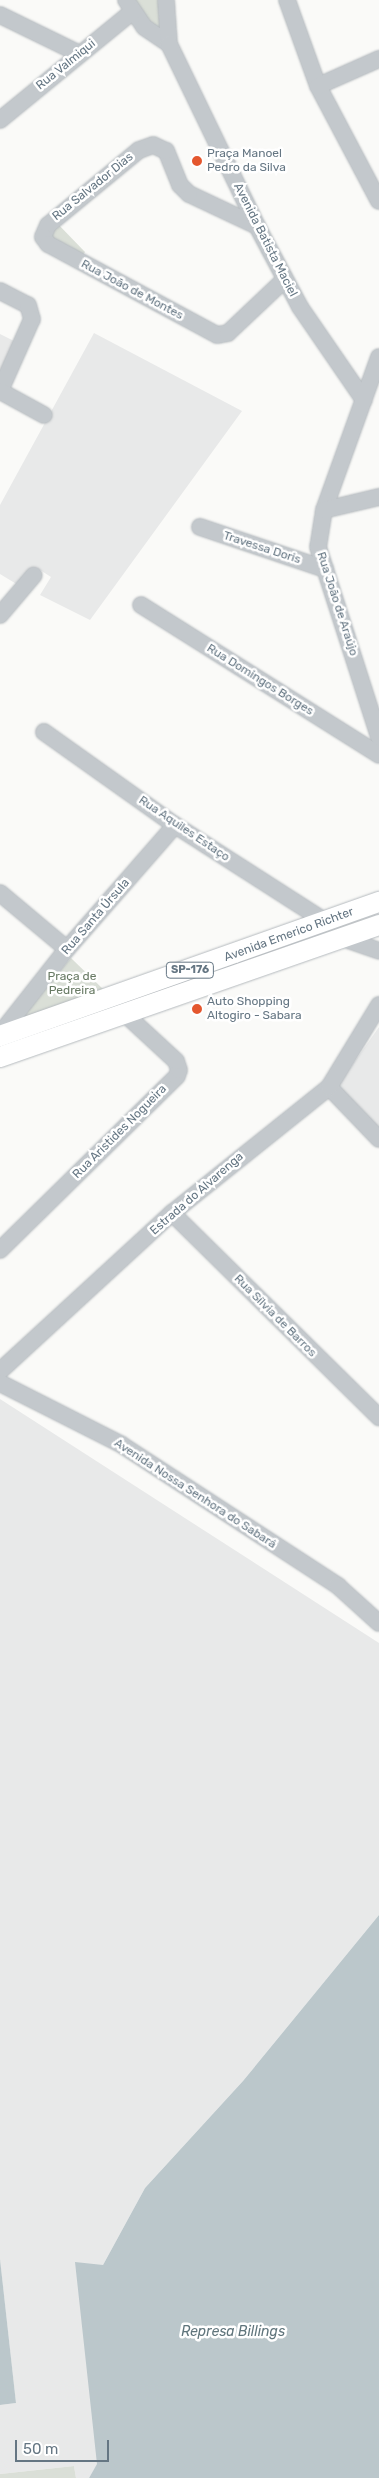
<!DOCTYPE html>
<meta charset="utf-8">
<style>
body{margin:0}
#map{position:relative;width:379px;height:2478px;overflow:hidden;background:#fafaf8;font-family:Rubik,sans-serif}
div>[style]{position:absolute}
.built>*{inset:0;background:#e8e9e9}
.green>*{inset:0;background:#dadfd7}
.water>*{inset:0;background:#bbc7cb}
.roads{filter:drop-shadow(0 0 1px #b5babe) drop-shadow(0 0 1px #b5babe)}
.minor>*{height:16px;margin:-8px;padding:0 8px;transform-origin:8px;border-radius:8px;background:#c3c8cc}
.major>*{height:20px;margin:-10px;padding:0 10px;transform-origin:10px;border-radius:10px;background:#fff}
.dots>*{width:14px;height:14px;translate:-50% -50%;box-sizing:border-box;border:2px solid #fff;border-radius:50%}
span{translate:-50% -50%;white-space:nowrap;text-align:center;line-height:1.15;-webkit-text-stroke:5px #fff;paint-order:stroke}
.shield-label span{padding:1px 4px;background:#fff;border:1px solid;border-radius:4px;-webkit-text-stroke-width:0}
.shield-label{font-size:11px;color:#657683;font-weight:700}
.street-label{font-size:12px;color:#657683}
.poi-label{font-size:12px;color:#657683}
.left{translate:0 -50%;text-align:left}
.park-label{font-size:12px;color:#687a64}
.water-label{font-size:14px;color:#60757c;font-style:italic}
.scale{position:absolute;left:15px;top:2440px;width:94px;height:22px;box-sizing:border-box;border:2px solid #657683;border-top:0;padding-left:6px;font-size:15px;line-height:18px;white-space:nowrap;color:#657683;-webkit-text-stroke:4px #fff;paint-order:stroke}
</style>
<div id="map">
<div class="built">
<div style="clip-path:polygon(94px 333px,242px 411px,90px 620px,40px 595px,51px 577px,37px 568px,23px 588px,0 574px,0 505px)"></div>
<div style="clip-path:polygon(0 334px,18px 343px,0 382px)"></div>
<div style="clip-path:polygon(379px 1027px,379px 1132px,336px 1088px)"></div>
<div style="clip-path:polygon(0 1399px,379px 1643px,379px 1915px,243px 2081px,145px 2188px,103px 2265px,97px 2465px,89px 2478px,76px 2478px,74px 2466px,0 2474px,0 2405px,16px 2403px,0 2259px)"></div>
</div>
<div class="green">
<div style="clip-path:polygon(131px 0,160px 0,164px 34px,151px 29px)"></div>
<div style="clip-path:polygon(55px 221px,85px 252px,80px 259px,52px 244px,47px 228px)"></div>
<div style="clip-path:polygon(71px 958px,105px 991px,14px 1024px)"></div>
<div style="clip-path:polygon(74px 2466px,76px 2478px,0 2478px,0 2474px)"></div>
</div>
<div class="water">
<div style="clip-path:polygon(379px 1915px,379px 2478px,89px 2478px,97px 2464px,75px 2262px,103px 2265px,145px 2188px,243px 2081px)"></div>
<div style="clip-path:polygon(0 2259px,16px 2403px,0 2405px)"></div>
</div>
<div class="roads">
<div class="minor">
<div style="left:126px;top:0;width:32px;rotate:56deg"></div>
<div style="left:144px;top:27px;width:30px;rotate:34deg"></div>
<div style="left:166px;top:0;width:44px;rotate:86.1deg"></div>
<div style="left:169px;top:44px;width:202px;rotate:64.2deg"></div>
<div style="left:257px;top:226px;width:92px;rotate:62deg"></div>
<div style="left:300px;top:307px;width:113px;rotate:55.5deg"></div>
<div style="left:287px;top:0;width:91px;rotate:70.2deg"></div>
<div style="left:318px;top:86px;width:130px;rotate:62.1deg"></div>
<div style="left:0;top:15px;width:89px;rotate:26deg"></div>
<div style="left:318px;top:86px;width:67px;rotate:-23.9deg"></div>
<div style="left:0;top:120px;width:172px;rotate:-39.3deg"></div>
<div style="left:257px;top:226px;width:75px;rotate:-154.8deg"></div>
<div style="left:189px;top:194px;width:13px;rotate:-135deg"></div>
<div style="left:180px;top:185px;width:37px;rotate:-112deg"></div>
<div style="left:166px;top:151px;width:14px;rotate:-155deg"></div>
<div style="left:153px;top:145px;width:15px;rotate:160deg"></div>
<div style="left:139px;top:150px;width:118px;rotate:140.5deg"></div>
<div style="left:48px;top:225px;width:13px;rotate:113deg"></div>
<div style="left:43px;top:237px;width:9px;rotate:54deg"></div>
<div style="left:48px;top:244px;width:192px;rotate:28.3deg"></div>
<div style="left:217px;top:335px;width:11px;rotate:-10deg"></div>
<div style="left:228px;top:333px;width:77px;rotate:-43.4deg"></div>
<div style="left:0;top:291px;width:31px;rotate:27deg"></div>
<div style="left:28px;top:305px;width:15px;rotate:74deg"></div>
<div style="left:32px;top:319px;width:79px;rotate:114deg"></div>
<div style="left:379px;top:357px;width:163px;rotate:109.8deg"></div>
<div style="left:324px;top:510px;width:37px;rotate:99deg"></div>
<div style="left:318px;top:547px;width:200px;rotate:72.2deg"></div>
<div style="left:0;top:391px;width:50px;rotate:28.6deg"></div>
<div style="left:324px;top:510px;width:57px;rotate:-13.3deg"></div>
<div style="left:200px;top:527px;width:132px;rotate:18.6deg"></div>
<div style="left:141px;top:605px;width:281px;rotate:32.2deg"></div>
<div style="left:0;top:615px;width:52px;rotate:-49.6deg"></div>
<div style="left:44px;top:732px;width:161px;rotate:35.4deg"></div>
<div style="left:175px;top:825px;width:179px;rotate:32.7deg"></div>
<div style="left:0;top:893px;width:87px;rotate:39.9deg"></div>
<div style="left:342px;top:938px;width:39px;rotate:19deg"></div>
<div style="left:0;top:1034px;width:108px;rotate:-51.8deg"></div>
<div style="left:67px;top:949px;width:164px;rotate:-48.9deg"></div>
<div style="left:329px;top:1087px;width:72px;rotate:46.1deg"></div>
<div style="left:172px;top:1213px;width:291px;rotate:44.6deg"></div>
<div style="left:0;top:1250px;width:248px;rotate:-44.5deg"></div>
<div style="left:177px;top:1076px;width:6px;rotate:-72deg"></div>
<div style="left:179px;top:1070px;width:9px;rotate:-108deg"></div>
<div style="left:176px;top:1061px;width:71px;rotate:-137.3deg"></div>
<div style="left:0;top:1371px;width:234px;rotate:-42.6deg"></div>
<div style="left:172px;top:1213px;width:201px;rotate:-38.7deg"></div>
<div style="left:329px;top:1087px;width:96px;rotate:-58.6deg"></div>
<div style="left:0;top:1383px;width:137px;rotate:26.9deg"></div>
<div style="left:122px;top:1445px;width:258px;rotate:33.1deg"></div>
<div style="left:338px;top:1586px;width:55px;rotate:42.1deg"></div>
</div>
<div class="major">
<div style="left:0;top:1036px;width:402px;rotate:-19.5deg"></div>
<div style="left:0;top:1057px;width:401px;rotate:-19.2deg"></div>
</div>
</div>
<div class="dots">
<div style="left:197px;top:161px;background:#e4572e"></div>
<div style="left:197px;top:1009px;background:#e4572e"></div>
</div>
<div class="shield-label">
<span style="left:190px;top:970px">SP-176</span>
</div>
<div class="street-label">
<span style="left:66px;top:65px;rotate:-39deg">Rua Valmiqui</span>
<span style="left:93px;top:187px;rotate:-39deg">Rua Salvador Dias</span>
<span style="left:265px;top:240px;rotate:63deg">Avenida Batista Maciel</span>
<span style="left:132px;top:290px;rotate:28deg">Rua João de Montes</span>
<span style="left:262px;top:548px;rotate:18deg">Travessa Doris</span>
<span style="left:337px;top:604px;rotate:72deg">Rua João de Araújo</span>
<span style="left:260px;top:680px;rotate:32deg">Rua Domingos Borges</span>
<span style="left:184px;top:829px;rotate:34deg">Rua Aquiles Estaço</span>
<span style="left:96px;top:917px;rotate:-49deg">Rua Santa Úrsula</span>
<span style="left:289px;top:935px;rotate:-20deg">Avenida Emerico Richter</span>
<span style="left:120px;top:1132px;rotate:-45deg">Rua Aristides Nogueira</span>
<span style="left:197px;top:1194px;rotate:-41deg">Estrada do Alvarenga</span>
<span style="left:275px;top:1316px;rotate:45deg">Rua Sílvia de Barros</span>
<span style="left:195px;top:1494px;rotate:33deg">Avenida Nossa Senhora do Sabará</span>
</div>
<div class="poi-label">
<span class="left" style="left:207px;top:161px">Praça Manoel<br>Pedro da Silva</span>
<span class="left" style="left:207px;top:1009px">Auto Shopping<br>Altogiro - Sabara</span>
</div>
<div class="park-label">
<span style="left:72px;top:984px">Praça de<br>Pedreira</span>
</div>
<div class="water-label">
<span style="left:233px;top:2332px">Represa Billings</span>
</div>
<div class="scale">50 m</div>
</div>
